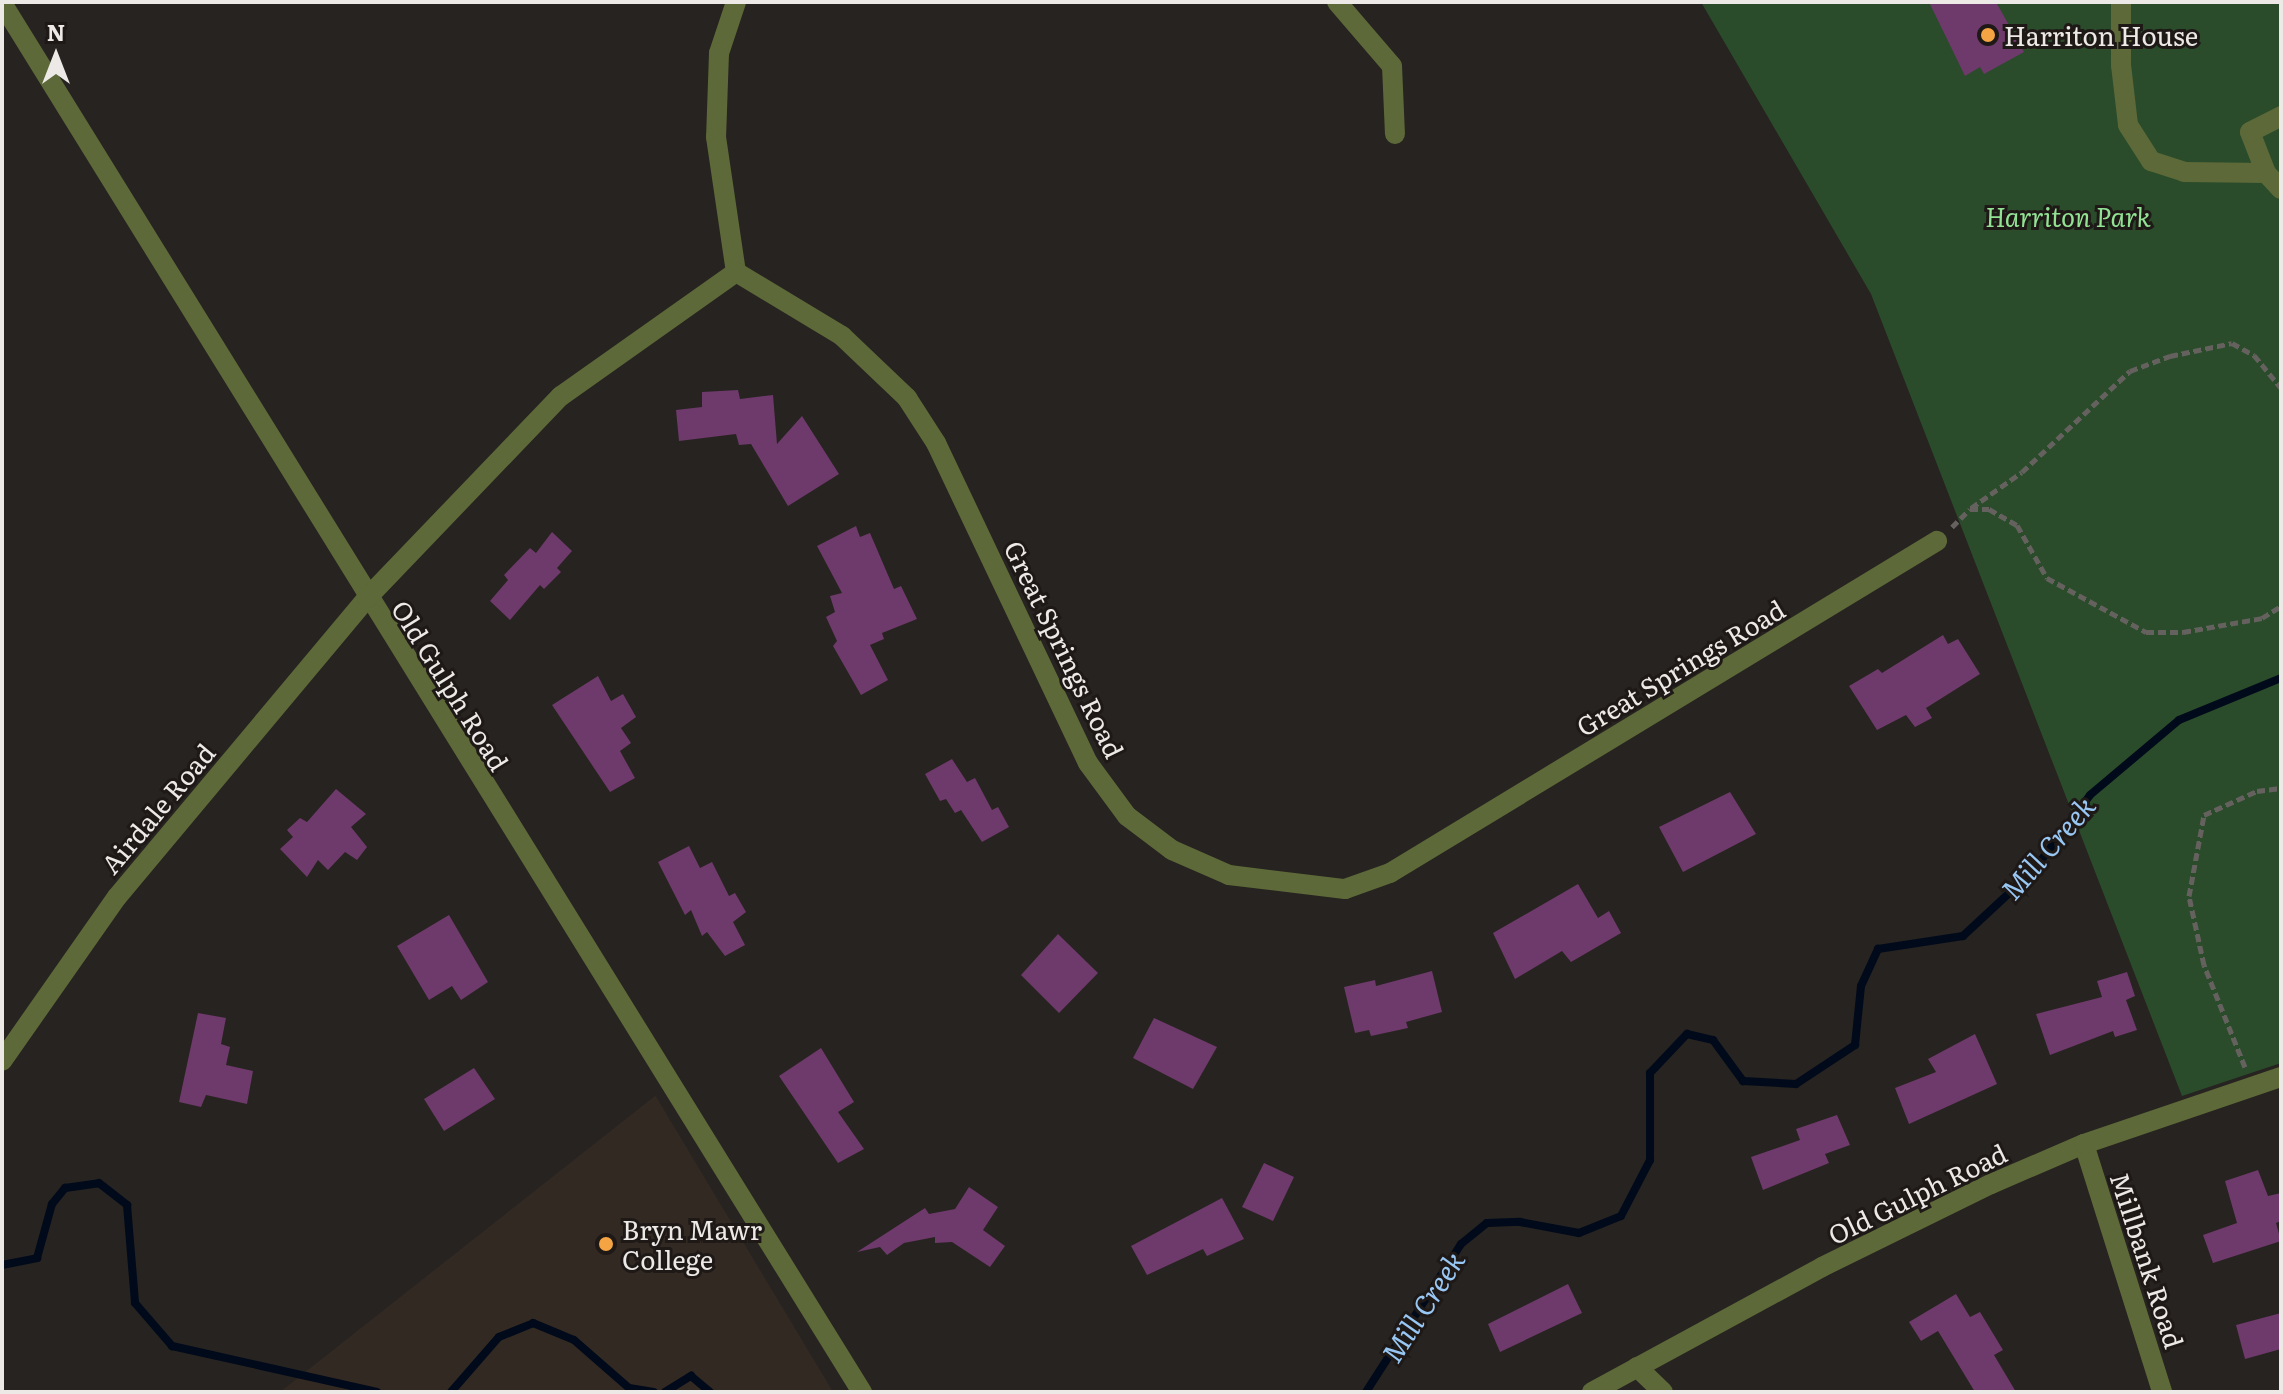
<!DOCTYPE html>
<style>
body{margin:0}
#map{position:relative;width:2283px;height:1394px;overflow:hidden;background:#272320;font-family:Literata,serif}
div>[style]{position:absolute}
.built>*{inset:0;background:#332923}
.green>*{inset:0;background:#2a4c2b}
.stream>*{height:8px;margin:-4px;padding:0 4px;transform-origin:4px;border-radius:4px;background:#000a1a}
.building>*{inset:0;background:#6e396b}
.path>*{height:5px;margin-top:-2.5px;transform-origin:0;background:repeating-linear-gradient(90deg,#65615e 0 8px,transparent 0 12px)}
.minor>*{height:20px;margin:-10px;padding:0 10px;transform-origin:10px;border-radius:10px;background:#5d6938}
.dots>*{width:22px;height:22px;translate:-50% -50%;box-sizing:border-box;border:4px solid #1e1917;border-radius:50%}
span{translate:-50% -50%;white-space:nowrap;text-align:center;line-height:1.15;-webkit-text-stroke:6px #1e1917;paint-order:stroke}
.poi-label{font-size:26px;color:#ece9e7}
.left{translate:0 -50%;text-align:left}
.park-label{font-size:26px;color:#92e294;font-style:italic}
.street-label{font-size:26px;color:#ece9e7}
.water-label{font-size:28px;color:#99c7f4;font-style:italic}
.frame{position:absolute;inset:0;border:4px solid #ece9e7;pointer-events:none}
.north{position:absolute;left:16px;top:16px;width:80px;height:80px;-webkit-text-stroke:6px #1e1917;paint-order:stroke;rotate:0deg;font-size:22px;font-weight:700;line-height:32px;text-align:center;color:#ece9e7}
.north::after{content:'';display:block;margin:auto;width:28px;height:36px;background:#ece9e7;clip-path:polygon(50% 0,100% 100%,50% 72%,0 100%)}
</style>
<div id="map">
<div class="built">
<div style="clip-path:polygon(655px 1095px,833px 1392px,280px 1392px,655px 1096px)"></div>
</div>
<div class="green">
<div style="clip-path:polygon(1701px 2px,2281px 2px,2281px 1063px,2182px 1096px,1871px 294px)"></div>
</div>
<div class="stream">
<div style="left:2px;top:1265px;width:36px;rotate:-11deg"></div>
<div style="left:37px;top:1258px;width:56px;rotate:-74.5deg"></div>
<div style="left:52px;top:1204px;width:21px;rotate:-51deg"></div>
<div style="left:65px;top:1188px;width:34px;rotate:-8deg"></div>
<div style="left:99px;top:1183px;width:36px;rotate:38deg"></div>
<div style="left:127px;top:1205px;width:98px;rotate:85.3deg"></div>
<div style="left:135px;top:1303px;width:57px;rotate:49.3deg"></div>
<div style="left:172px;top:1346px;width:210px;rotate:12.6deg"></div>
<div style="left:451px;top:1392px;width:73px;rotate:-48.9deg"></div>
<div style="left:499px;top:1337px;width:37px;rotate:-22deg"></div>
<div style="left:533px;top:1323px;width:44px;rotate:22.5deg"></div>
<div style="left:574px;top:1340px;width:73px;rotate:41.1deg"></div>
<div style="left:629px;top:1388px;width:25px;rotate:9deg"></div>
<div style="left:665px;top:1392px;width:31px;rotate:-32deg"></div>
<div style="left:691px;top:1376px;width:25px;rotate:40deg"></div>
<div style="left:1366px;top:1392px;width:176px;rotate:-57.3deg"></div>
<div style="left:1461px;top:1244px;width:33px;rotate:-39deg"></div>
<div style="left:1487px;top:1223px;width:33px;rotate:-2deg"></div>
<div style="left:1520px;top:1222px;width:60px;rotate:10.6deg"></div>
<div style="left:1579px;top:1233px;width:45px;rotate:-22deg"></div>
<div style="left:1621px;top:1216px;width:63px;rotate:-62.6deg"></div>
<div style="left:1650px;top:1160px;width:87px;rotate:-90deg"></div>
<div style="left:1650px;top:1073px;width:54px;rotate:-46.5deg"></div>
<div style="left:1687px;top:1034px;width:27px;rotate:13deg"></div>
<div style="left:1713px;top:1040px;width:51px;rotate:53.8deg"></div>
<div style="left:1743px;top:1081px;width:53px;rotate:3.2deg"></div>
<div style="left:1796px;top:1084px;width:71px;rotate:-33.5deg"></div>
<div style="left:1855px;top:1045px;width:59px;rotate:-84.2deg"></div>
<div style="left:1861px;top:986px;width:41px;rotate:-65.3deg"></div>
<div style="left:1878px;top:949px;width:86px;rotate:-8.7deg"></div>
<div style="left:1963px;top:936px;width:96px;rotate:-42.9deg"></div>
<div style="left:2033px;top:871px;width:95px;rotate:-53.1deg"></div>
<div style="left:2090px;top:795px;width:116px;rotate:-40.1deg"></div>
<div style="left:2179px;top:720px;width:110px;rotate:-22.4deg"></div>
</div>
<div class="building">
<div style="clip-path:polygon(1929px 2px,1996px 2px,2024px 52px,1984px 74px,1980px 67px,1965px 76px)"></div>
<div style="clip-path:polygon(738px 390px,740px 399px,773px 395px,777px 444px,802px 416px,839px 474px,788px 506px,751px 444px,739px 445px,736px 434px,679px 441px,676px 410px,702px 407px,702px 392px)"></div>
<div style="clip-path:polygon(856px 526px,860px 537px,870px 533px,894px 589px,901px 586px,917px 619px,882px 633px,884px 639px,870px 645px,888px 680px,861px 695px,833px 646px,837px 641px,826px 617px,835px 612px,830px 596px,842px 593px,817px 546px)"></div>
<div style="clip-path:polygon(552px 532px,572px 551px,557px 568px,561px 572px,544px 589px,540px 585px,510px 620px,490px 601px,508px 580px,504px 575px,530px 548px,536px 553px)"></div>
<div style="clip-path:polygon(1943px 635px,1948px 644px,1958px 639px,1980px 674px,1926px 708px,1932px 718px,1915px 727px,1906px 715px,1877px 730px,1849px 686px,1878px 669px,1882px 673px)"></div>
<div style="clip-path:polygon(598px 676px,611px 701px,623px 694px,636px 717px,621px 728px,631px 743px,620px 751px,635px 778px,610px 792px,552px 705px)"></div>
<div style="clip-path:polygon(952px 759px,967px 782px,975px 778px,992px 810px,998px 807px,1009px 827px,982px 842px,961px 810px,955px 813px,946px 799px,940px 801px,925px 774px)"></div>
<div style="clip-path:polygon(336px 789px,366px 814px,351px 827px,367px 847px,357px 860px,345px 852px,328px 870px,318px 860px,307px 877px,280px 849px,293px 837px,287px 830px,300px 818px,307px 822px)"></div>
<div style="clip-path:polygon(1730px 792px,1756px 834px,1683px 872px,1659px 827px)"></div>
<div style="clip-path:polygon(689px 846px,700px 868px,712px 862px,729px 896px,735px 893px,746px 912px,733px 922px,745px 945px,725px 956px,707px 932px,702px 936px,691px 910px,685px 915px,658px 862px)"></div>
<div style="clip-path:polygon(1578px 884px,1598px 918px,1609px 911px,1621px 933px,1571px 962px,1562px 951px,1515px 979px,1493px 933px)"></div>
<div style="clip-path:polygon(449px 915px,488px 982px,461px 1000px,452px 986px,429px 1000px,397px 946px)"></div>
<div style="clip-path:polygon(1058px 934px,1098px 973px,1059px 1013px,1021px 975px)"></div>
<div style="clip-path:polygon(1432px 971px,1442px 1012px,1406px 1022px,1408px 1028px,1371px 1036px,1369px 1030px,1355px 1033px,1344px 987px,1375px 980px,1376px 986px)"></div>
<div style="clip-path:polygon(2127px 972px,2135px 996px,2126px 1000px,2137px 1030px,2115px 1037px,2113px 1031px,2050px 1055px,2036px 1014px,2102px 997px,2097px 981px)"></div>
<div style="clip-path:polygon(198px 1013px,226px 1018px,221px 1044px,230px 1047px,226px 1065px,253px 1071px,247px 1104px,206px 1095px,201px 1107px,179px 1102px)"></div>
<div style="clip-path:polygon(1154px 1018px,1217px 1047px,1193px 1089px,1133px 1058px)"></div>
<div style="clip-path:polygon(1975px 1034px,1997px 1084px,1909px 1124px,1895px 1088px,1936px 1072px,1928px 1059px)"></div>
<div style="clip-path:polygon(821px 1048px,854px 1102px,838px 1112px,864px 1149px,838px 1163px,779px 1076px)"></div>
<div style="clip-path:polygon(474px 1068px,495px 1099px,444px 1131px,424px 1099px)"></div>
<div style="clip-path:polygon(1837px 1115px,1850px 1145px,1825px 1154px,1829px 1163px,1763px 1190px,1751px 1157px,1800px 1140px,1796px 1129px)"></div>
<div style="clip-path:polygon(1264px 1163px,1294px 1177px,1273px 1221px,1242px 1207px)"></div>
<div style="clip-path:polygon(2258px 1170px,2268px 1196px,2281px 1193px,2281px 1221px,2276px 1223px,2281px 1241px,2213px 1263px,2203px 1235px,2237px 1223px,2225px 1181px)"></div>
<div style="clip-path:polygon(969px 1187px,998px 1207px,983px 1230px,1005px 1246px,990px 1267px,952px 1242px,935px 1243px,935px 1237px,904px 1243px,887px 1255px,880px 1247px,857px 1252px,925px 1208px,929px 1214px,955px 1209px)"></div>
<div style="clip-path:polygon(1222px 1198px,1244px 1239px,1207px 1256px,1203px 1249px,1147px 1275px,1131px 1246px)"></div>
<div style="clip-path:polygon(1568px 1284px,1582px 1313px,1500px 1352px,1488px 1324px)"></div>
<div style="clip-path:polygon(1956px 1294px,1970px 1317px,1980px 1312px,2003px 1350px,1994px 1355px,2016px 1392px,1975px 1392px,1938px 1331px,1921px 1341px,1909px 1322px)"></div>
<div style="clip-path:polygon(2281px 1313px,2281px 1349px,2245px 1359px,2236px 1325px)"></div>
</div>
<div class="path">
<div style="left:1971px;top:508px;width:62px;rotate:-35.2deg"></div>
<div style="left:2022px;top:472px;width:148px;rotate:-43.1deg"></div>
<div style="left:2130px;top:371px;width:43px;rotate:-20.6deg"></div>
<div style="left:2170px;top:356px;width:63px;rotate:-11.8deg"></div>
<div style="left:2232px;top:343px;width:25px;rotate:29deg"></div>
<div style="left:2254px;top:355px;width:43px;rotate:50.7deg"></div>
<div style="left:1952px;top:527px;width:25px;rotate:-45deg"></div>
<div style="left:1970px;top:509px;width:19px"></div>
<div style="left:1989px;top:509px;width:32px;rotate:30deg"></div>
<div style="left:2017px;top:525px;width:61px;rotate:60.5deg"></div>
<div style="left:2047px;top:578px;width:113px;rotate:28.6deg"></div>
<div style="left:2146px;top:632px;width:37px"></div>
<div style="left:2183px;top:632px;width:80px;rotate:-10deg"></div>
<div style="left:2262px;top:618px;width:22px;rotate:-32deg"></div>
<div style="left:2245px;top:1067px;width:110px;rotate:-111.9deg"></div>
<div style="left:2204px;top:965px;width:71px;rotate:-102.3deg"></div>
<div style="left:2189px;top:896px;width:82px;rotate:-79.5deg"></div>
<div style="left:2204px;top:815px;width:58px;rotate:-24.4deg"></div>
<div style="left:2257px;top:791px;width:24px;rotate:-7deg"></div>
</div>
<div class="minor">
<div style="left:736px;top:2px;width:54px;rotate:108.4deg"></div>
<div style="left:719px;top:53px;width:84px;rotate:92deg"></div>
<div style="left:716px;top:137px;width:136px;rotate:81.6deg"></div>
<div style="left:1337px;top:2px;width:84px;rotate:49.3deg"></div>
<div style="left:1392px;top:66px;width:68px;rotate:87.5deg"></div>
<div style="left:2121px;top:2px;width:63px;rotate:90deg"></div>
<div style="left:2121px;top:65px;width:60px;rotate:83.3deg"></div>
<div style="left:2128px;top:125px;width:43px;rotate:57.4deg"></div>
<div style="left:2151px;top:161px;width:35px;rotate:18deg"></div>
<div style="left:2184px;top:172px;width:82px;rotate:0.7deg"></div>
<div style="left:2266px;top:173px;width:22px;rotate:47deg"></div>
<div style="left:2px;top:3px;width:1634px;rotate:58.24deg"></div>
<div style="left:2266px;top:173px;width:44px;rotate:-111.3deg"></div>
<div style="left:2250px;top:132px;width:35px;rotate:-27deg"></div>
<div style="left:736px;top:272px;width:124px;rotate:31.1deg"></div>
<div style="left:842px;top:336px;width:90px;rotate:43.6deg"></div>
<div style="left:907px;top:398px;width:54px;rotate:57.2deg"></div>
<div style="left:936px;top:443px;width:354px;rotate:64.6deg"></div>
<div style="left:1088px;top:763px;width:66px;rotate:53.7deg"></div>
<div style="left:1127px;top:816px;width:56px;rotate:37.1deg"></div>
<div style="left:1172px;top:850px;width:62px;rotate:23.7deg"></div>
<div style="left:1229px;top:875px;width:117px;rotate:6.9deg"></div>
<div style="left:1345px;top:889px;width:48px;rotate:-19.6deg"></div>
<div style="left:1390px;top:873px;width:640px;rotate:-31.26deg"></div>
<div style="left:2px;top:1061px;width:200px;rotate:-55deg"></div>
<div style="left:117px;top:897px;width:390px;rotate:-50.1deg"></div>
<div style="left:367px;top:598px;width:280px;rotate:-46.2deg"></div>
<div style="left:561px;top:396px;width:214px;rotate:-35.3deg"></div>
<div style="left:2084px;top:1144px;width:260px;rotate:72.5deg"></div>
<div style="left:1637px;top:1367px;width:36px;rotate:44deg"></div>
<div style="left:1592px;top:1392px;width:262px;rotate:-28.5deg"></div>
<div style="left:1822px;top:1267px;width:188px;rotate:-26.2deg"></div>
<div style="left:1991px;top:1184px;width:101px;rotate:-23.3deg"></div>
<div style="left:2084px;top:1144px;width:208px;rotate:-18.8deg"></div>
</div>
<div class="dots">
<div style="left:1988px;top:35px;background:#f4a443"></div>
<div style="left:606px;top:1244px;background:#f4a443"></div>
</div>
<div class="poi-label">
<span class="left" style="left:2004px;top:35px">Harriton House</span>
<span class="left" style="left:622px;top:1244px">Bryn Mawr<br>College</span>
</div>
<div class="park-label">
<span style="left:2068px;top:216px">Harriton Park</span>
</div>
<div class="street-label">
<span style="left:1065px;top:649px;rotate:64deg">Great Springs Road</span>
<span style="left:1680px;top:667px;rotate:-31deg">Great Springs Road</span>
<span style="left:451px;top:685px;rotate:58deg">Old Gulph Road</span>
<span style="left:157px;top:808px;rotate:-50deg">Airdale Road</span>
<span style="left:1917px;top:1193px;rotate:-26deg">Old Gulph Road</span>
<span style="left:2148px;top:1260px;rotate:72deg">Millbank Road</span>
</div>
<div class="water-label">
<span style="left:2047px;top:847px;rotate:-49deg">Mill Creek</span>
<span style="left:1422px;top:1306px;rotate:-57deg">Mill Creek</span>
</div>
<div class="frame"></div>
<div class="north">N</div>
</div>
